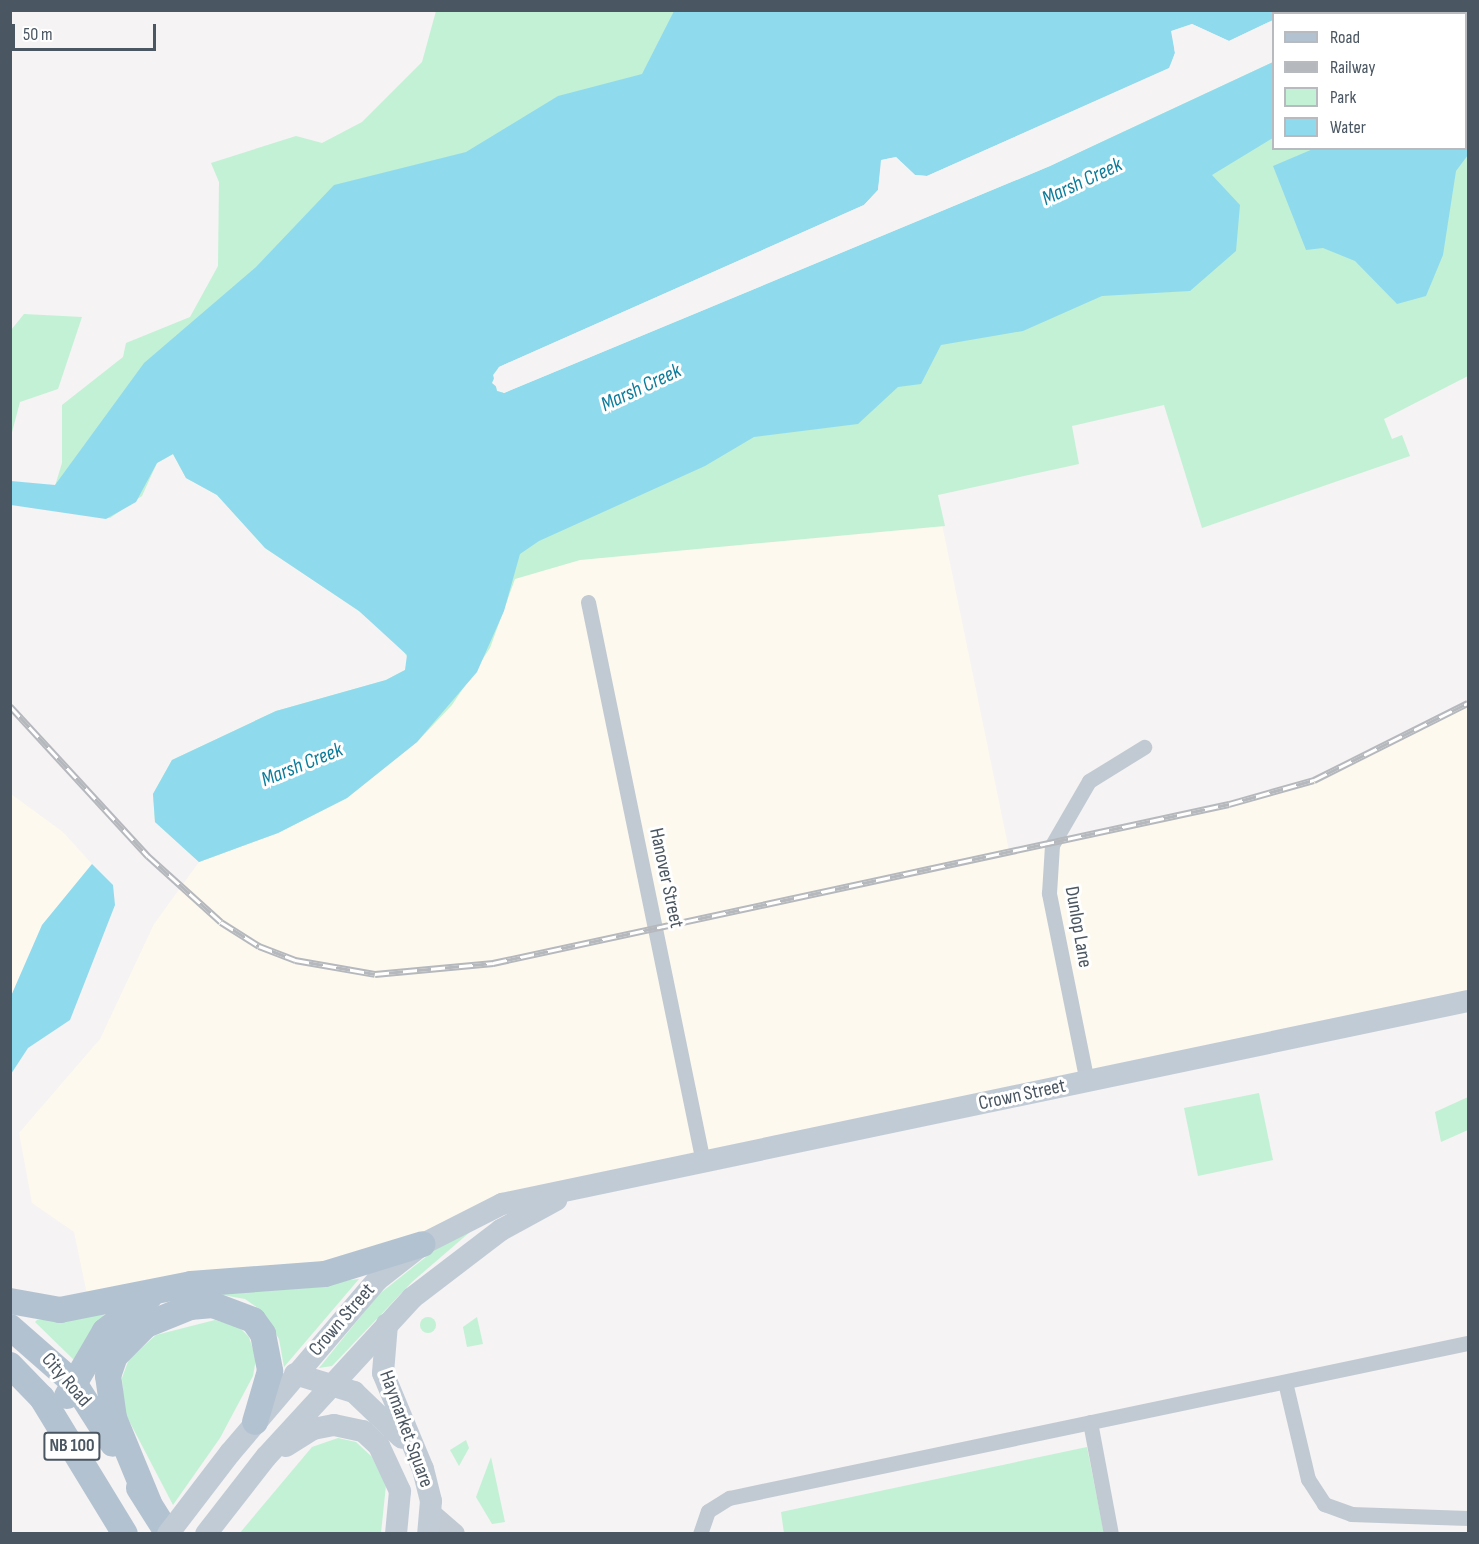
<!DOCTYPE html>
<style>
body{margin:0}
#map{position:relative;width:1479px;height:1544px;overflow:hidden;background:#f5f3f3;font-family:"Sofia Sans Condensed",sans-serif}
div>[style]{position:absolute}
.commercial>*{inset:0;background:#fdf9ef}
.green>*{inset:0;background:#c3f1d5}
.round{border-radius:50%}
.water>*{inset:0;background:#90daee}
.pier>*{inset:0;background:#f5f3f3}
.minor>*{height:15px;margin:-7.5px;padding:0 7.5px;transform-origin:7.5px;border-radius:7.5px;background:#c1cad2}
.tertiary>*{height:20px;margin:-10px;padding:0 10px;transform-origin:10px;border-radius:10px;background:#c1cad2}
.secondary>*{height:22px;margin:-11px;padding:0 11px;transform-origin:11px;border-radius:11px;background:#c1cbd6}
.primary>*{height:26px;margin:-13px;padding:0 13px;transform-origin:13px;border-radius:13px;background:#b3c2d1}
.rail>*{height:7px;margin-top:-3.5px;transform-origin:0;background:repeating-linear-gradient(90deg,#fff 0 14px,#b5b8bd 0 28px);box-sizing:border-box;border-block:2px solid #b5b8bd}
.secondary-bridge>*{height:22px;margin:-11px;padding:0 11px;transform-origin:11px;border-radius:11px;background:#c1cbd6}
span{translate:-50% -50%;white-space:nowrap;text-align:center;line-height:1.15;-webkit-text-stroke:6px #fff;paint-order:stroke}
.shield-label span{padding:2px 4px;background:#fff;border:2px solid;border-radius:4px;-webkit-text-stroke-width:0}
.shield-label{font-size:18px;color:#4a5661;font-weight:700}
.street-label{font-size:20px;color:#4a5661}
.water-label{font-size:21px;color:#0c7c9b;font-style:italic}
.frame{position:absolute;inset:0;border:12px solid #4a5661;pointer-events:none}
.legend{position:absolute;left:1272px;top:12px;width:195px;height:138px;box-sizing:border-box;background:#fff;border:2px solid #b7bbc0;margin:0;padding:8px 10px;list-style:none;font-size:18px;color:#4a5661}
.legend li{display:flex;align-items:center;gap:12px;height:30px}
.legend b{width:30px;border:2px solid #b7bbc0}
.scale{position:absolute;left:12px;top:24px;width:144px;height:27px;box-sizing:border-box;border:3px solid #4a5661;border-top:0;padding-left:8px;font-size:18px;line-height:21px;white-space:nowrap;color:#4a5661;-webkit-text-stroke:4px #fff;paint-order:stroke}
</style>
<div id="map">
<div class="commercial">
<div style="clip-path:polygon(942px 524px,1010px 855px,1314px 780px,1468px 703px,1468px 1001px,576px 1189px,423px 1244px,89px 1304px,74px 1232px,32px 1203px,19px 1133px,100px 1039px,154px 924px,199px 862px,278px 833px,346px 798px,417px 742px,477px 672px,514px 579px,580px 560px)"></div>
<div style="clip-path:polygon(11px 794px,63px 832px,92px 864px,42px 925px,11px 996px)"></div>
</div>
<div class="green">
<div style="clip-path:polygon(1401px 10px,1468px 11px,1468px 376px,1384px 419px,1392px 439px,1402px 435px,1410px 456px,1202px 528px,1164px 405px,1072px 426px,1079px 464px,938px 495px,945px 526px,580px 560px,515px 579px,490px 648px,452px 705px,417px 742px,347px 798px,278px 833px,199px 862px,155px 822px,153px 794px,172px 760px,276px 711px,386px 680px,405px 670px,409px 660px,401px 647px,359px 611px,265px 548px,217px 495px,186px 478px,173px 454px,157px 463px,142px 496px,110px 518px,63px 510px,55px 486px,62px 463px,62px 405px,123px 357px,126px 343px,190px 317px,218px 266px,219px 182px,211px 163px,296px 136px,322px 143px,362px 122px,422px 62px,436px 11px,1293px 11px,1274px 14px,1273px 20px,1192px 24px,905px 164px,889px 157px,499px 367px,493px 375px,497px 391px,504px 393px,1050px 166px,1273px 62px,1274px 148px,1466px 148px,1466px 14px,1393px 13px)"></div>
<div style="clip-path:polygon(24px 314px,82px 317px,58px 389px,20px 402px,11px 436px,11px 330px)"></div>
<div style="clip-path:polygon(1259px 1093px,1273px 1160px,1198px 1176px,1184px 1108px)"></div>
<div style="clip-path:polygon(1468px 1097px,1468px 1130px,1441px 1142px,1435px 1112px)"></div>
<div style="clip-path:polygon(470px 1232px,412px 1282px,332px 1366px,319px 1368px,378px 1295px,441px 1245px)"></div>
<div style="clip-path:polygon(359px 1279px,284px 1367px,279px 1339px,262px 1311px,245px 1299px,217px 1294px)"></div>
<div style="clip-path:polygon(106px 1312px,74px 1360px,35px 1322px,37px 1320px)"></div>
<div class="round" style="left:420px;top:1317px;width:16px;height:16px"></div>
<div style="clip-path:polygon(477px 1317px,483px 1344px,467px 1347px,463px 1327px)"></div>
<div style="clip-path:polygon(215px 1320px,239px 1327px,249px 1337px,256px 1359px,253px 1376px,220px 1438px,173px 1505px,124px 1411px,122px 1378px,129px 1359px,156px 1335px)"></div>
<div style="clip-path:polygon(338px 1438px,356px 1442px,372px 1457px,386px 1485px,381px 1533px,239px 1534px,312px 1447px)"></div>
<div style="clip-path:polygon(466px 1440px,469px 1448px,459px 1466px,450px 1450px)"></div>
<div style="clip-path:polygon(1087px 1447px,1104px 1533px,784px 1533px,781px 1512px)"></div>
<div style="clip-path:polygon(491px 1457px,505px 1522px,492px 1524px,476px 1497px)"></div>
</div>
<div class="water">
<div style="clip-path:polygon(1401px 10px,1468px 11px,1468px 52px,1466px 14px,1393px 14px)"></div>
<div style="clip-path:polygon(674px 11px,1293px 11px,1274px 14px,1273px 20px,1229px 41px,1192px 24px,1172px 31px,1175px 53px,1170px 68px,927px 176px,915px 175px,896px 157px,882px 160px,878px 190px,864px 205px,499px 367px,493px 375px,497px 391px,504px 393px,1050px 166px,1273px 62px,1273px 138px,1212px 175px,1240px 205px,1236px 251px,1190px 291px,1102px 296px,1023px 331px,941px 345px,921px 384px,898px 387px,858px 424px,754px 437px,705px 466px,539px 541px,520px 554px,504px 611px,477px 672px,417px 742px,347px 798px,278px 833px,199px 862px,155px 822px,153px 794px,172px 760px,276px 711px,386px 680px,405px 670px,407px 655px,359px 611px,265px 548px,217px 495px,186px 478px,173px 454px,157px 463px,136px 502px,106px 519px,11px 505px,11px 481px,55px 485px,144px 363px,256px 267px,334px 185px,466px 152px,558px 96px,642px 74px)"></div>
<div style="clip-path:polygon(1466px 121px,1468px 155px,1456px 171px,1443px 255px,1426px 296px,1397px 304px,1355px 261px,1323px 248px,1306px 250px,1273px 166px,1313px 149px,1466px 148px)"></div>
<div style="clip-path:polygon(92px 864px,113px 885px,115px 905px,70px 1020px,28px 1048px,11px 1074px,11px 996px,42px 925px)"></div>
</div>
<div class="pier">
<div style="clip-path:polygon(1273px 20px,1229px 44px,1192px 27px,1175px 33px,1178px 53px,1171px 70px,928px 179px,914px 178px,895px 160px,883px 163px,881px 191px,866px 207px,501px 370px,495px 382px,504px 389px,1048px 163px,1274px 59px,1050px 166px,504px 393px,492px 383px,499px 367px,864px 205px,878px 190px,881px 160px,896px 157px,915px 175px,927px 176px,1169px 68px,1175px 53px,1171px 31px,1192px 24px,1229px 41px)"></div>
</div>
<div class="minor">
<div style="left:588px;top:602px;width:572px;rotate:78.4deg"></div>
<div style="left:1087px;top:1082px;width:193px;rotate:-101.4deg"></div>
<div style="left:1049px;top:893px;width:48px;rotate:-86.4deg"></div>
<div style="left:1052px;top:845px;width:74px;rotate:-60deg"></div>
<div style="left:1089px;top:781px;width:65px;rotate:-31.7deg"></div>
<div style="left:1285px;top:1382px;width:100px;rotate:76.7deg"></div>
<div style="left:1308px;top:1479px;width:30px;rotate:57deg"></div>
<div style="left:1324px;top:1504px;width:29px;rotate:20deg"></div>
<div style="left:1351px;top:1514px;width:117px;rotate:2deg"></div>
<div style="left:1090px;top:1422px;width:114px;rotate:79.4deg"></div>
<div style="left:700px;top:1534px;width:24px;rotate:-71deg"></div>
<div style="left:708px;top:1511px;width:25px;rotate:-32deg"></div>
<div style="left:729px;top:1498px;width:755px;rotate:-11.85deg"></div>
</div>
<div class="tertiary">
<div style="left:430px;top:1512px;width:33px;rotate:41deg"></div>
</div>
<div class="secondary">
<div style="left:387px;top:1324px;width:49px;rotate:94.7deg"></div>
<div style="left:383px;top:1373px;width:104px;rotate:67.4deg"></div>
<div style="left:423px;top:1469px;width:33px;rotate:76deg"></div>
<div style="left:431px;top:1501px;width:33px;rotate:95deg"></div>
<div style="left:295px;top:1374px;width:62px;rotate:17deg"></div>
<div style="left:354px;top:1392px;width:66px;rotate:43.8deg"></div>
<div style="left:286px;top:1446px;width:32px;rotate:-32deg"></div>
<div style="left:313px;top:1429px;width:21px;rotate:-11deg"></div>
<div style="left:334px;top:1425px;width:30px;rotate:12deg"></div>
<div style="left:363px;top:1431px;width:22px;rotate:43deg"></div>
<div style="left:379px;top:1446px;width:50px;rotate:65deg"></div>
<div style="left:400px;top:1491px;width:43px;rotate:95.3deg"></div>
<div style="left:230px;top:1453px;width:227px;rotate:-49.6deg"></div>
<div style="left:377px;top:1280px;width:58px;rotate:-38deg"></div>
<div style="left:423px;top:1244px;width:89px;rotate:-26.9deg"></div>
<div style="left:502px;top:1204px;width:987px;rotate:-11.87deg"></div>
<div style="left:206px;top:1534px;width:98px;rotate:-52.1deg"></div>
<div style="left:266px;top:1457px;width:216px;rotate:-47.4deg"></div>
<div style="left:412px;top:1298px;width:112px;rotate:-37.4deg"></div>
<div style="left:501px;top:1230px;width:63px;rotate:-28.6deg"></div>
</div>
<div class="primary">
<div style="left:10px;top:1301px;width:51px;rotate:10.2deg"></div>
<div style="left:60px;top:1310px;width:134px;rotate:-11.2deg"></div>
<div style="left:191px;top:1284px;width:134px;rotate:-4.3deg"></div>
<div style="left:325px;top:1274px;width:102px;rotate:-17deg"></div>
<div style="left:10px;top:1327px;width:85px;rotate:41.2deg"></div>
<div style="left:74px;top:1383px;width:72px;rotate:57.4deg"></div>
<div style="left:10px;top:1365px;width:46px;rotate:45.9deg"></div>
<div style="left:42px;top:1398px;width:159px;rotate:58.6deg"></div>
<div style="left:67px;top:1396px;width:75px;rotate:-59.7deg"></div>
<div style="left:105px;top:1331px;width:56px;rotate:-37.7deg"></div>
<div style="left:139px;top:1488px;width:54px;rotate:57.8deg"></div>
<div style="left:149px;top:1503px;width:92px;rotate:-112.4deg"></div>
<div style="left:114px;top:1418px;width:42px;rotate:-98.1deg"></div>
<div style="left:108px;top:1376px;width:21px;rotate:-71deg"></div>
<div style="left:115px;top:1356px;width:44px;rotate:-45deg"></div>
<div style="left:146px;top:1325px;width:48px;rotate:-22.2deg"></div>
<div style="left:190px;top:1307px;width:23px;rotate:-5deg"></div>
<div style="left:213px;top:1305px;width:43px;rotate:20.6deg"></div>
<div style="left:253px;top:1320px;width:17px;rotate:54deg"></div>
<div style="left:263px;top:1334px;width:38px;rotate:79deg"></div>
<div style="left:270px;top:1371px;width:53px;rotate:106.4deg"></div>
</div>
<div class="rail">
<div style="left:10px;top:706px;width:204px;rotate:47.4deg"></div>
<div style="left:148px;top:856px;width:98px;rotate:42.1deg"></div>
<div style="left:221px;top:922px;width:45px;rotate:32.3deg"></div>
<div style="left:259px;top:946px;width:39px;rotate:21deg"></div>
<div style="left:295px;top:960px;width:81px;rotate:9.9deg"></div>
<div style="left:375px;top:974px;width:119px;rotate:-5.3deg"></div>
<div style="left:493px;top:963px;width:753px;rotate:-12.19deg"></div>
<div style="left:1229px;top:804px;width:88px;rotate:-15.8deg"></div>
<div style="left:1314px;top:780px;width:172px;rotate:-26.6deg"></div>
</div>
<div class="secondary-bridge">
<div style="left:168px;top:1534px;width:102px;rotate:-52.6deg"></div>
</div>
<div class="shield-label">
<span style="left:72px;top:1446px">NB 100</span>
</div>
<div class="street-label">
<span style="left:666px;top:878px;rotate:78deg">Hanover Street</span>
<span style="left:1078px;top:927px;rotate:80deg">Dunlop Lane</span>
<span style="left:1022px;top:1095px;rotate:-12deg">Crown Street</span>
<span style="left:342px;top:1320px;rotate:-49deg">Crown Street</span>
<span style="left:66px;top:1380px;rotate:49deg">City Road</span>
<span style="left:406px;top:1429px;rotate:70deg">Haymarket Square</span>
</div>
<div class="water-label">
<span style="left:1082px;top:182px;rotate:-25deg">Marsh Creek</span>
<span style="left:641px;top:388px;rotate:-25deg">Marsh Creek</span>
<span style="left:302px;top:765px;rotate:-22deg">Marsh Creek</span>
</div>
<div class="frame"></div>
<ul class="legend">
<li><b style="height:8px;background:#b3c2d1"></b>Road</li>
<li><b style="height:8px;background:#b5b8bd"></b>Railway</li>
<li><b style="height:16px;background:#c3f1d5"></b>Park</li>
<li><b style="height:16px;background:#90daee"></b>Water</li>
</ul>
<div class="scale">50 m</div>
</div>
